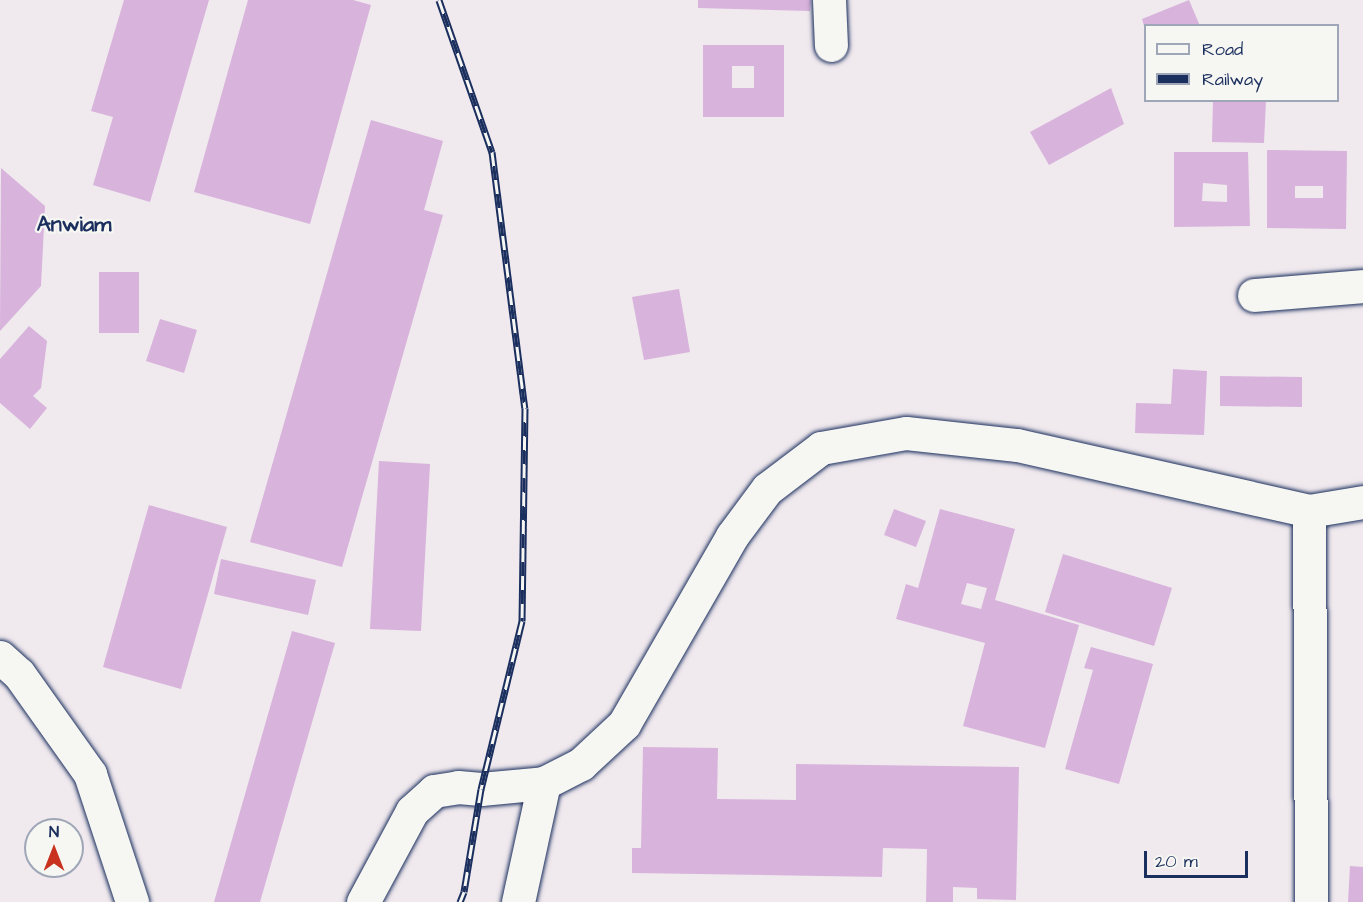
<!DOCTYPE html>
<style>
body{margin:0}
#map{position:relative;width:1363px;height:902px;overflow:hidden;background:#f0e9ee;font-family:"Architects Daughter",sans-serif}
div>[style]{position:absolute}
.building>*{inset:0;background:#d8b3dc}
.roads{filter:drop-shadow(0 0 2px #1b2f5e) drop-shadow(0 0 2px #1b2f5e)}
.street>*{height:33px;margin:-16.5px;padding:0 16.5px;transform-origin:16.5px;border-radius:16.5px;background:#f6f6f2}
.rail>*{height:7px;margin-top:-3.5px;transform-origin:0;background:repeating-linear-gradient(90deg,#f6f6f2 0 14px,#1b2f5e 0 28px);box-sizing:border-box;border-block:2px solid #1b2f5e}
span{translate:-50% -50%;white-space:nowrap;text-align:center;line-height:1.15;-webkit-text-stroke:4.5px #f6f6f2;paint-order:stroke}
.district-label{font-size:22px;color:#1b2f5e;font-weight:700}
.legend{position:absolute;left:1144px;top:24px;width:195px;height:78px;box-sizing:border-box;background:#f6f6f2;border:2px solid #9ea6b7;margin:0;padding:8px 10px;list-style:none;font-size:18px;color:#1b2f5e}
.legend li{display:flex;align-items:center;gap:12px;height:30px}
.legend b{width:30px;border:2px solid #9ea6b7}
.north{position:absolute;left:24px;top:818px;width:60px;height:60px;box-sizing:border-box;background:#f6f6f2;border:2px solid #9ea6b7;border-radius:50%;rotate:0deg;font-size:16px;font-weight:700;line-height:24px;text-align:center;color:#1b2f5e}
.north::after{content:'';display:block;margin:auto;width:21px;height:27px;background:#c8321e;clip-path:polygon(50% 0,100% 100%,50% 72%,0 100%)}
.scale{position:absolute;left:1144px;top:851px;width:104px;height:27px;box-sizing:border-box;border:3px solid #1b2f5e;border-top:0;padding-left:8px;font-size:18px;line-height:21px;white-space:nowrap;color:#1b2f5e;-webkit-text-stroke:4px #f6f6f2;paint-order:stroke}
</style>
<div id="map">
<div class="building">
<div style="clip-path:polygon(124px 0,209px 0,150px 202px,93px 185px,113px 117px,91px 111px)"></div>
<div style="clip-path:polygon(248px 0,353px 0,371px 5px,310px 224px,194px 192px)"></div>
<div style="clip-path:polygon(698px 0,811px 0,810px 11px,698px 8px)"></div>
<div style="clip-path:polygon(1189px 0,1200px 26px,1144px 26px,1142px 19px)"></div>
<div style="clip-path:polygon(evenodd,703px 45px,784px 45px,784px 117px,703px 117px,703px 45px,732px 66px,754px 66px,754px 88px,732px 88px,732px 66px)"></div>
<div style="clip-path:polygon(1111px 88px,1124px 124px,1049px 165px,1030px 132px)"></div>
<div style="clip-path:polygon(1213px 100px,1266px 100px,1264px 143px,1212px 142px)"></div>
<div style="clip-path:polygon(371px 120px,443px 141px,424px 210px,443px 215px,342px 567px,250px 542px)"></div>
<div style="clip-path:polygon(evenodd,1267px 150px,1347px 151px,1346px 229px,1267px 228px,1267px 150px,1295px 186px,1323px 186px,1323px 198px,1295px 198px,1295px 186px)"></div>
<div style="clip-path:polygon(evenodd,1174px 152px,1248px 152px,1250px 226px,1174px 227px,1174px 152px,1203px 183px,1227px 185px,1227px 202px,1202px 201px,1203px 183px)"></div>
<div style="clip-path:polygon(1px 168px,45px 206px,41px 286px,0 331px)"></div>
<div style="clip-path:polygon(99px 272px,139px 272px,139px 333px,99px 333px)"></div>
<div style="clip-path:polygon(679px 289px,690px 352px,644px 360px,632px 297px)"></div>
<div style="clip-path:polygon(160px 319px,197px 330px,184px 373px,146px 361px)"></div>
<div style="clip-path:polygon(29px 326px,47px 341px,41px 388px,33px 396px,47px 408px,30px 429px,0 403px,0 359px)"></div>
<div style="clip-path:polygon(1173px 369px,1207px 371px,1204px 435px,1135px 433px,1136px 403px,1171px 404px)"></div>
<div style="clip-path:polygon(1220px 376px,1302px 377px,1302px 407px,1220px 406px)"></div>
<div style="clip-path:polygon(379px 461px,430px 464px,421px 631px,370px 629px)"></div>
<div style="clip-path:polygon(149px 505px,227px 527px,181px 689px,103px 667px)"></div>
<div style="clip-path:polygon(894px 509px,926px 521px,916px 547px,884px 535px)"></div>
<div style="clip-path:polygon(evenodd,940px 509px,1015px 529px,995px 600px,1079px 625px,1045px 748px,963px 726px,985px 643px,896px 619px,906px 584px,918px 588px,940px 509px,967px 583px,987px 588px,981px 609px,961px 604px,967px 583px)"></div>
<div style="clip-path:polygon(1063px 554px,1172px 588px,1154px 646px,1045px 612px)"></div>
<div style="clip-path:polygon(221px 559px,316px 580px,308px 615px,214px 594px)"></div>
<div style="clip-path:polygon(292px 631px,335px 643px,260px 902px,214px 902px)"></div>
<div style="clip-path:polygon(1091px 647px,1153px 664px,1119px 784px,1065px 769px,1093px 670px,1084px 668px)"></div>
<div style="clip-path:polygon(643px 747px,718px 748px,717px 799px,796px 800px,796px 764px,1019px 767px,1016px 900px,977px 899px,977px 888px,953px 887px,953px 902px,926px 902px,927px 849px,883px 848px,882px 877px,632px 873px,632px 848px,641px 848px)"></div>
<div style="clip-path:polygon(1350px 866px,1363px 867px,1363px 902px,1348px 902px)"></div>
</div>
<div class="roads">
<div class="street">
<div style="left:829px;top:0;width:45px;rotate:87.5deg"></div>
<div style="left:1254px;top:295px;width:109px;rotate:-4.7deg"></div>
<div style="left:1309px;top:511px;width:391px;rotate:89.7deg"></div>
<div style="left:0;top:657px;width:25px;rotate:42deg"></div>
<div style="left:19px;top:674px;width:123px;rotate:54.6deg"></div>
<div style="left:90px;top:774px;width:135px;rotate:71.8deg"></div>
<div style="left:363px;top:902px;width:103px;rotate:-61.7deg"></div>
<div style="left:412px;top:811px;width:30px;rotate:-42deg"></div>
<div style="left:434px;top:791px;width:24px;rotate:-9deg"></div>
<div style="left:458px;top:787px;width:23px;rotate:5deg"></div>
<div style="left:481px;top:789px;width:63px;rotate:-5.4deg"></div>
<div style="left:544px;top:783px;width:42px;rotate:-27.2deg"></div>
<div style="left:581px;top:764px;width:59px;rotate:-42.9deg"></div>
<div style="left:624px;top:724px;width:217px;rotate:-60.1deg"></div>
<div style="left:732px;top:536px;width:59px;rotate:-53.3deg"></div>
<div style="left:767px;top:489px;width:68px;rotate:-37.2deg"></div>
<div style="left:821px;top:448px;width:86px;rotate:-10deg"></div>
<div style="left:906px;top:433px;width:112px;rotate:6.2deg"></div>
<div style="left:1017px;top:445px;width:299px;rotate:12.7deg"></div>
<div style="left:1309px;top:511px;width:55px;rotate:-9.5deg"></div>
<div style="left:518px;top:902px;width:122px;rotate:-77.7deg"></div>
</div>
</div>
<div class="rail">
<div style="left:439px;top:0;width:161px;rotate:70.8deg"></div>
<div style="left:492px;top:152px;width:258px;rotate:82.7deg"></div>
<div style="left:525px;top:408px;width:213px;rotate:90.8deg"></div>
<div style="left:522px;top:621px;width:173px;rotate:103.7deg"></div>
<div style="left:481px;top:789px;width:104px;rotate:99.4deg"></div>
<div style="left:464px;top:892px;width:11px;rotate:112deg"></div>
</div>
<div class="district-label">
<span style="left:74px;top:225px">Anwiam</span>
</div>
<ul class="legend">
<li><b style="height:8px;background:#f6f6f2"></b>Road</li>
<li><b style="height:8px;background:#1b2f5e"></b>Railway</li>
</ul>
<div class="north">N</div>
<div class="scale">20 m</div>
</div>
